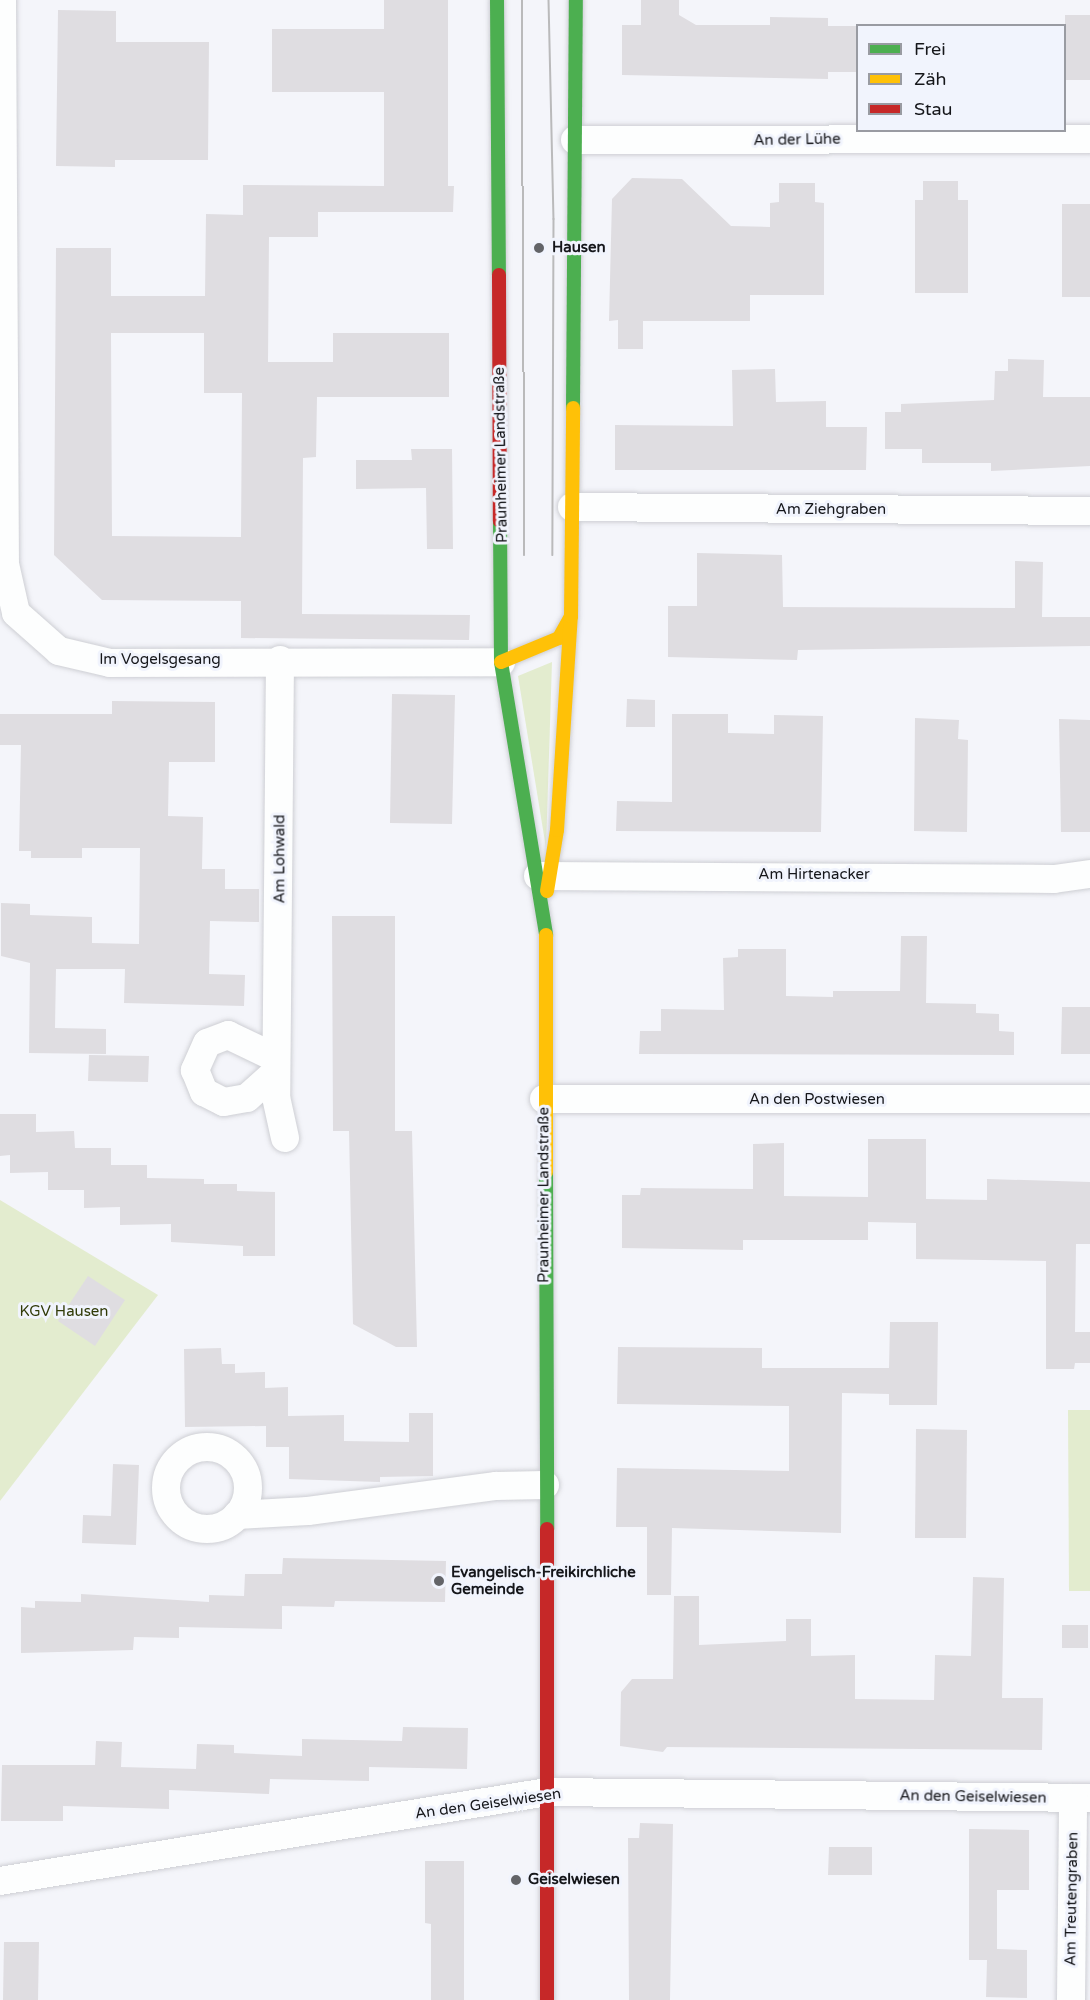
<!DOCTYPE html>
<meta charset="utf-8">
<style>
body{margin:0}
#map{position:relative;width:1090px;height:2000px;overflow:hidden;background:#f4f5fa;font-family:"Varela Round",sans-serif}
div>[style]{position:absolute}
.green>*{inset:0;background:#e3eccf}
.building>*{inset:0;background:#dfdde1}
.roads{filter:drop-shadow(0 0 2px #cecfd4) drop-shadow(0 0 2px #cecfd4)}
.street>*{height:28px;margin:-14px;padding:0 14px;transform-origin:14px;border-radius:14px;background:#fdfefe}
.street>.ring{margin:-14px;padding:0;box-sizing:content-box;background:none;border:28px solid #fdfefe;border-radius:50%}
.fast>*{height:14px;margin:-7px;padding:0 7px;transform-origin:7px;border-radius:7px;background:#4caf50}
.slow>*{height:14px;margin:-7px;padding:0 7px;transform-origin:7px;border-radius:7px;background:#ffc107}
.jam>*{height:14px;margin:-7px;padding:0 7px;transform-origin:7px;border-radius:7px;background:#c62828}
.tram>*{height:1.5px;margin:-0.75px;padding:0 0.75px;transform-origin:0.75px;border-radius:0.75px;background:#bababb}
.dots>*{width:16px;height:16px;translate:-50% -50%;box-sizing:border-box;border:3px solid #f1f4fd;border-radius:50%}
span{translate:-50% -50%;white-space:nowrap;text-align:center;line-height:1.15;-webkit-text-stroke:6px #f1f4fd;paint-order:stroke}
.street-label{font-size:15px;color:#15161a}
.poi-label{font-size:15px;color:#15161a;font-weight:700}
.left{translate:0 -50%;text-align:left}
.park-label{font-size:15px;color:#303a07}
.legend{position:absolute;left:856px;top:24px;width:210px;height:108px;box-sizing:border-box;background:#f1f4fd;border:2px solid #999ba2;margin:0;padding:8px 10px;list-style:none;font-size:18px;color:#15161a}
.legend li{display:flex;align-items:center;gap:12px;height:30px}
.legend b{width:30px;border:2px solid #999ba2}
</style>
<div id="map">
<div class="green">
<div style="clip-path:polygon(552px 662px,546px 848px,518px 676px)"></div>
<div style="clip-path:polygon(0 1200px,158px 1295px,0 1501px)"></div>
<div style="clip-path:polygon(1068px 1410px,1090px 1410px,1090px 1591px,1069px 1591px)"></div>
</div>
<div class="building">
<div style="clip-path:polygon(evenodd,384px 0,448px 0,448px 186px,454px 186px,453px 212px,318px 212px,318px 237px,269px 237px,268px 362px,333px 362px,333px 333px,449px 333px,449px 397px,317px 397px,316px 457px,303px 458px,302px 614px,470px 615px,469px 640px,241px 638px,241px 601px,102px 600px,54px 555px,56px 248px,111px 248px,111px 296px,205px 296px,206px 214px,243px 215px,243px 185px,384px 186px,384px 92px,272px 92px,272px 29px,384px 29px,384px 0,111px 333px,204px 333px,204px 393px,242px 393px,241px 537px,112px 536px,111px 333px)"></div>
<div style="clip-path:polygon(641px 0,679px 0,679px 15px,696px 25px,770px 25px,770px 17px,828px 18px,828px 26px,858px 26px,858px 72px,828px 72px,828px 79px,622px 75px,622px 25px,641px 25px)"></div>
<div style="clip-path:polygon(58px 10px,116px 11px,116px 42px,209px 42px,208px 160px,115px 160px,115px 167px,56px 166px)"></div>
<div style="clip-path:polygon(1065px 15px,1090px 15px,1090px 80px,1065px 80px)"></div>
<div style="clip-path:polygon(632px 178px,682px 179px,731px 226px,770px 227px,770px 203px,779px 202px,779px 183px,815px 183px,815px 202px,824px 203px,824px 295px,750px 295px,750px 321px,643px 321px,643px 349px,618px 349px,618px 320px,609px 321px,612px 199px)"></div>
<div style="clip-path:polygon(923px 181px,958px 181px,958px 200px,968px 200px,968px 293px,915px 293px,915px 200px,923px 200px)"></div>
<div style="clip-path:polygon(1062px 204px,1090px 204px,1090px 297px,1062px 297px)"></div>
<div style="clip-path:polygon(1008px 359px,1044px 360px,1043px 397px,1090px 397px,1090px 466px,991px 471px,991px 463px,922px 463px,922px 449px,885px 449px,885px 412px,901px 412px,901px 404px,994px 400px,995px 371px,1008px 371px)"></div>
<div style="clip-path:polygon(775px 369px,776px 402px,826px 401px,826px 427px,867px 427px,866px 470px,615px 470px,615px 425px,733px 426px,732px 370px)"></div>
<div style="clip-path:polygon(411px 449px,452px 449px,453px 549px,427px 549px,426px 488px,356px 489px,356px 460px,412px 460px)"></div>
<div style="clip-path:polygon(697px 553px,782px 555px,783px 607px,1015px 608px,1015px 561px,1043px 562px,1042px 617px,1090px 617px,1090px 646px,798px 650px,797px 660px,668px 657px,668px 606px,697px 606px)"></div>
<div style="clip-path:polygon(392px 694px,455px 695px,452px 824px,390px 823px)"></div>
<div style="clip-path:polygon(627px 699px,655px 700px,655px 727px,626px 727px)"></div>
<div style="clip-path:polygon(112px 701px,215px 702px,215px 762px,169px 762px,168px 816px,203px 817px,202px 869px,225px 869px,225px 889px,259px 889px,259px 922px,210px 921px,209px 974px,245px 975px,244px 1006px,124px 1003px,125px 969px,56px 969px,55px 1028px,106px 1029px,106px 1054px,29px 1053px,30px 963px,1px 956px,1px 903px,30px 904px,30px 915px,92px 917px,92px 943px,139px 944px,140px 848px,82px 848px,82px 858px,31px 858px,31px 851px,19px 851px,21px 745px,0 745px,0 714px,112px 714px)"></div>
<div style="clip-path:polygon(672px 714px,728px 714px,728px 733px,774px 734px,774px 715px,823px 716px,821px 832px,616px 831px,617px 801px,672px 802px)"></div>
<div style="clip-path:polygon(915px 718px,959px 720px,958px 739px,968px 740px,967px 832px,914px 831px)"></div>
<div style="clip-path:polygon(1059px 719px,1090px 720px,1090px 832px,1061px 832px)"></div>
<div style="clip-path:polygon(332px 916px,395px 916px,395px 1131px,412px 1131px,417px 1347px,396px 1347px,353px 1324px,349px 1131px,333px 1131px)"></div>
<div style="clip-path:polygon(901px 936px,927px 936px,926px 1003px,976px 1004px,976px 1013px,999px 1014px,999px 1031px,1014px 1032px,1014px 1055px,639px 1054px,640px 1031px,661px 1031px,661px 1009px,724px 1010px,723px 958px,738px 957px,738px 949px,786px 949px,786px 996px,833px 997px,833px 991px,900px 991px)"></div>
<div style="clip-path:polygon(1062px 1007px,1090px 1007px,1090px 1054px,1061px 1054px)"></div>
<div style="clip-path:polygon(89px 1055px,149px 1056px,148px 1082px,88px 1081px)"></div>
<div style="clip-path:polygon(0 1114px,36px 1114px,36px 1132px,74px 1131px,75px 1148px,111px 1148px,111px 1165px,147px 1165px,147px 1178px,204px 1179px,204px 1184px,237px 1184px,237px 1191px,275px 1192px,275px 1256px,243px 1256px,243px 1246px,171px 1242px,171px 1224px,120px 1225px,120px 1207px,84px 1208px,84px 1190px,48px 1190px,48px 1172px,10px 1173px,10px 1155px,0 1156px)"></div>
<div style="clip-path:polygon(868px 1139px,926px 1139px,926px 1199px,987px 1200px,987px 1179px,1090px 1182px,1090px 1244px,1076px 1244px,1075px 1332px,1090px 1332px,1090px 1363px,1075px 1363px,1074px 1369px,1046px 1369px,1046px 1261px,916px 1259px,916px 1223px,868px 1222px,868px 1240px,743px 1240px,743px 1250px,622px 1248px,622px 1195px,640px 1195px,641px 1188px,753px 1189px,753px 1144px,784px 1143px,784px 1196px,868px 1197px)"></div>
<div style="clip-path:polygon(88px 1276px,125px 1300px,95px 1346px,58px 1321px)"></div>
<div style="clip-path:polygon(890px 1322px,938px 1322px,937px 1405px,889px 1405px,889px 1394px,842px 1393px,841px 1533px,672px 1528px,671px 1595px,647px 1595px,647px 1527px,616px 1527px,617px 1468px,789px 1471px,789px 1406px,617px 1404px,618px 1347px,762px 1348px,762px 1368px,889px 1368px)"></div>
<div style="clip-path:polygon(221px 1348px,222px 1364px,235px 1364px,235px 1373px,265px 1372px,265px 1388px,288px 1387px,288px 1416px,344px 1415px,344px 1441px,409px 1442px,409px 1413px,433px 1413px,433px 1476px,380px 1477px,380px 1482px,289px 1479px,289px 1447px,266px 1447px,266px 1426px,185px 1427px,184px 1349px)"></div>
<div style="clip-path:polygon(916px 1429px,967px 1430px,966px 1538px,915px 1538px)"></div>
<div style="clip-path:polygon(113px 1464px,139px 1465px,136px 1545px,82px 1543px,83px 1515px,111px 1516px)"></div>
<div style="clip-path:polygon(283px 1558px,446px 1561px,445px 1602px,335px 1601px,334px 1607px,282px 1606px,282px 1629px,179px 1627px,179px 1638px,134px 1637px,133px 1650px,21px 1653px,21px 1607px,35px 1608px,35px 1601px,81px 1602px,81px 1594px,209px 1602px,209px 1595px,244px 1596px,245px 1574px,282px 1574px)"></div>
<div style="clip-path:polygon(973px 1577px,1004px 1578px,1002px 1698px,1043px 1698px,1042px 1750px,667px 1747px,663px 1752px,620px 1746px,621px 1692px,632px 1679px,673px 1679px,674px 1596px,699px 1596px,699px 1645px,786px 1641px,786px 1619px,811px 1619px,811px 1656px,855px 1655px,855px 1699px,934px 1700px,935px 1655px,971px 1656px)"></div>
<div style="clip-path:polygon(1062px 1625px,1088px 1625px,1088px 1648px,1062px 1648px)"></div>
<div style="clip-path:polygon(403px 1727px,468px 1728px,467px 1769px,369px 1767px,369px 1781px,270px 1779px,269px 1794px,169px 1790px,169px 1809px,63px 1806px,63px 1821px,1px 1821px,2px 1765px,95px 1765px,96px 1741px,122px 1742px,121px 1767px,196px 1769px,197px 1744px,234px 1745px,234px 1753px,302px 1756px,302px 1739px,402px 1741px)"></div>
<div style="clip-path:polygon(640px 1823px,673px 1824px,670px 2000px,629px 2000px,628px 1838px,639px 1838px)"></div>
<div style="clip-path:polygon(969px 1829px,1029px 1830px,1029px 1890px,997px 1890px,997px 1949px,1027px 1950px,1027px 1998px,986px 1997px,987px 1960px,969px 1960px)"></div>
<div style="clip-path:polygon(829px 1847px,872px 1847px,872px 1875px,828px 1875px)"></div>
<div style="clip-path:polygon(425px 1861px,464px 1861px,464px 2000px,431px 2000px,431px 1924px,425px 1923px)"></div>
<div style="clip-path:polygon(4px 1942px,39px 1942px,38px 2000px,3px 2000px)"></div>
</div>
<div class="roads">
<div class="street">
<div style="left:2px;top:0;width:564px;rotate:89.7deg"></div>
<div style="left:5px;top:564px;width:50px;rotate:77.3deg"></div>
<div style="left:16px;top:613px;width:57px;rotate:41.5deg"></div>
<div style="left:59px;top:651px;width:52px;rotate:13.2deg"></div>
<div style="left:110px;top:663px;width:391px;rotate:-0.1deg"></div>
<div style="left:575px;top:140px;width:515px;rotate:-0.11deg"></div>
<div style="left:572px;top:507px;width:518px;rotate:0.44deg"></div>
<div style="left:280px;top:660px;width:437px;rotate:90.5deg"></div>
<div style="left:276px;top:1097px;width:42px;rotate:77.6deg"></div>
<div style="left:538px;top:876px;width:516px;rotate:0.33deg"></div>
<div style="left:1054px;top:879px;width:36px;rotate:-8deg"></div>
<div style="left:276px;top:1058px;width:53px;rotate:-154.4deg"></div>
<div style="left:228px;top:1035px;width:22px;rotate:159deg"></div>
<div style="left:207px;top:1043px;width:30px;rotate:114deg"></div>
<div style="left:195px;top:1070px;width:24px;rotate:68deg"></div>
<div style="left:204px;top:1092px;width:22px;rotate:27deg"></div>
<div style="left:224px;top:1102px;width:23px;rotate:-10deg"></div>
<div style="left:247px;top:1098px;width:39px;rotate:-42deg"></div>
<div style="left:544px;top:1099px;width:546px"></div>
<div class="ring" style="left:166px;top:1447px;width:54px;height:54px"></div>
<div style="left:237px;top:1515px;width:71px;rotate:-3.2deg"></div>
<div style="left:308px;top:1511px;width:190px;rotate:-7.6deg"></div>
<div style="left:496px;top:1486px;width:49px;rotate:-1.2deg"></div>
<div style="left:0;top:1881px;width:554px;rotate:-9.24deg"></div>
<div style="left:547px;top:1792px;width:543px;rotate:0.63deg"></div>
<div style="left:1071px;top:2000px;width:202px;rotate:-89.4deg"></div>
</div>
<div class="fast">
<div style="left:497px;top:0;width:275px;rotate:89.6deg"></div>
<div style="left:573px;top:408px;width:408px;rotate:-89.6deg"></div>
<div style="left:500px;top:521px;width:141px;rotate:89.6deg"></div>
<div style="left:501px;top:662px;width:277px;rotate:80.6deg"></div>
<div style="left:546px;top:1172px;width:357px;rotate:89.8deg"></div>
</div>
<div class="slow">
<div style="left:501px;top:662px;width:63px;rotate:-22.5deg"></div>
<div style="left:559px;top:638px;width:25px;rotate:-61deg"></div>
<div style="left:547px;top:891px;width:62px;rotate:-80.7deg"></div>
<div style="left:557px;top:830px;width:214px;rotate:-86.3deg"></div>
<div style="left:571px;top:616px;width:208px;rotate:-89.4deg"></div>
<div style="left:546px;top:935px;width:237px;rotate:90deg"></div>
</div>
<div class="jam">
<div style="left:499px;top:275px;width:246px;rotate:89.8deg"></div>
<div style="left:547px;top:1529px;width:471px;rotate:90deg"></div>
</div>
</div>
<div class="tram">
<div style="left:522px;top:0;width:555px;rotate:89.69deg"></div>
<div style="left:549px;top:0;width:219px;rotate:88.7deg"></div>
<div style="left:554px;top:219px;width:336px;rotate:90.2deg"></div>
</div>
<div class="dots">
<div style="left:539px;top:248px;background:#636468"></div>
<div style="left:439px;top:1581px;background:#636468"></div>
<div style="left:516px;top:1880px;background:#636468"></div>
</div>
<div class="street-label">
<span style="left:797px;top:140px;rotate:-1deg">An der Lühe</span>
<span style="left:501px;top:455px;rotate:-91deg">Praunheimer Landstraße</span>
<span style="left:831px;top:510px">Am Ziehgraben</span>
<span style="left:160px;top:660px">Im Vogelsgesang</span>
<span style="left:280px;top:859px;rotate:-90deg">Am Lohwald</span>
<span style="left:814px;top:875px">Am Hirtenacker</span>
<span style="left:817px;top:1100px">An den Postwiesen</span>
<span style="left:544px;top:1195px;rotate:-90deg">Praunheimer Landstraße</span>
<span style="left:973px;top:1797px;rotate:1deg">An den Geiselwiesen</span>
<span style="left:488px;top:1804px;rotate:-8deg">An den Geiselwiesen</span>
<span style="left:1072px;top:1899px;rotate:-89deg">Am Treutengraben</span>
</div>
<div class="poi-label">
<span class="left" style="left:552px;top:248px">Hausen</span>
<span class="left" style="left:451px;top:1581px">Evangelisch-Freikirchliche<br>Gemeinde</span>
<span class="left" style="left:528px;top:1880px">Geiselwiesen</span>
</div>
<div class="park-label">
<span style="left:64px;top:1312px">KGV Hausen</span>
</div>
<ul class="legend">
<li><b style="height:8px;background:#4caf50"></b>Frei</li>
<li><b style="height:8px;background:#ffc107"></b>Zäh</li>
<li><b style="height:8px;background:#c62828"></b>Stau</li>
</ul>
</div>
